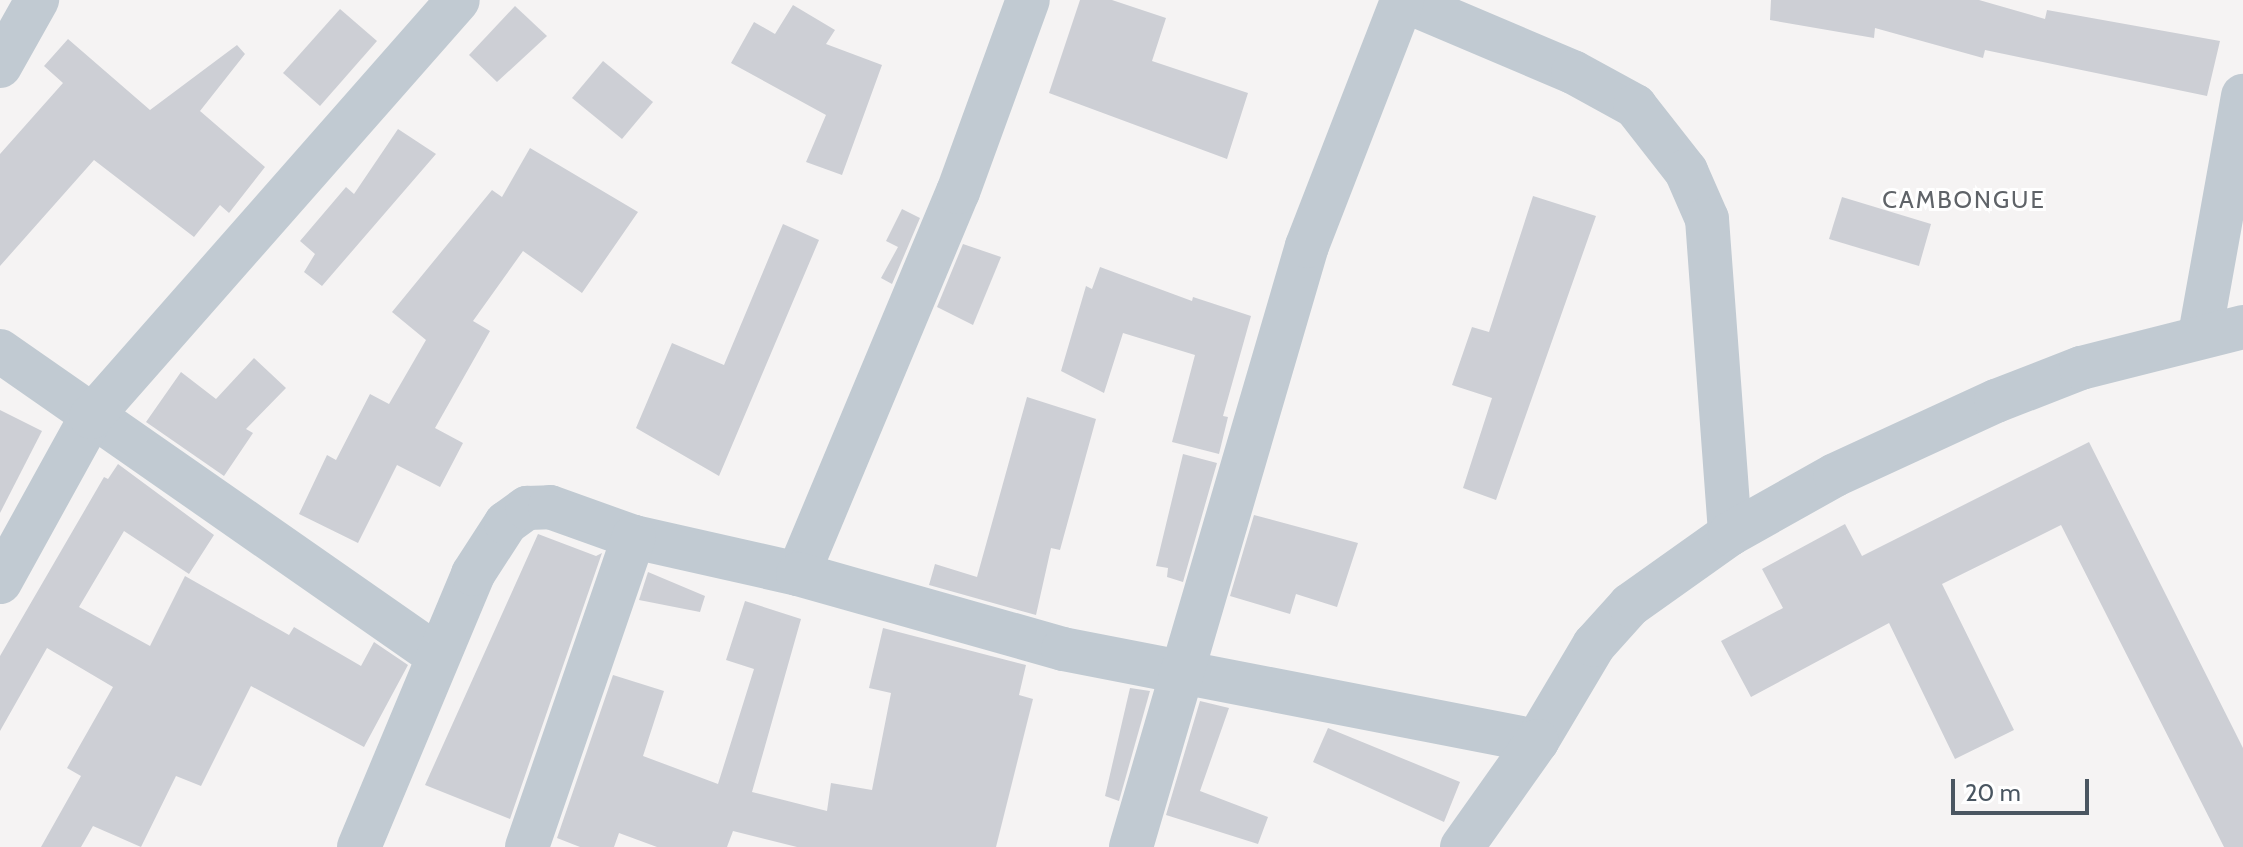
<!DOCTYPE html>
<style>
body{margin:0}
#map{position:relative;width:2243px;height:847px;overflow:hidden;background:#f5f3f3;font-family:Cabin,sans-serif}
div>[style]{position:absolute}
.building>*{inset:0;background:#cdcfd5}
.minor>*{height:44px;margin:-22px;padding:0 22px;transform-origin:22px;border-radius:22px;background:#c1cad2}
span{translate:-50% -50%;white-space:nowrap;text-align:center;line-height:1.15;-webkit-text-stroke:6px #fff;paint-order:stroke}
.neighbourhood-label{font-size:24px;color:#5f6368;letter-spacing:2px}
.scale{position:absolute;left:1951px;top:779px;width:138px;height:36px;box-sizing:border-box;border:4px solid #4a5661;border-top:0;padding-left:10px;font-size:24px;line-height:28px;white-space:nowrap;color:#4a5661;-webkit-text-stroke:6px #fff;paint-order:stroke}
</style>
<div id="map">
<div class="building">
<div style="clip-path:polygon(1080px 0,1112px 0,1166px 18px,1152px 61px,1248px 93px,1227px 159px,1049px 93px)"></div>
<div style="clip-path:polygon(1771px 0,1979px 0,2045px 19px,2047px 10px,2220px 41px,2207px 96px,1985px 50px,1983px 58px,1875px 28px,1874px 38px,1770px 20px)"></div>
<div style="clip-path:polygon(793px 5px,835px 30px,826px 44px,882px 65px,842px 175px,806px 162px,826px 115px,731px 63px,754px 22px,775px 34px)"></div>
<div style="clip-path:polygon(515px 6px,547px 36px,497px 82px,469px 55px)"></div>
<div style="clip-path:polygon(340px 9px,377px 41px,320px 106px,283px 73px)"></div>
<div style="clip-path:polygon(68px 39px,150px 110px,237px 45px,245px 54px,200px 111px,265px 167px,229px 213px,220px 205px,194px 237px,94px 160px,0 266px,0 154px,63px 83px,44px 66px)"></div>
<div style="clip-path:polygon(603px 61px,653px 102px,622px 139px,572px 98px)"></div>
<div style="clip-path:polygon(398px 129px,436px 154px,322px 286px,304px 272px,315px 254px,300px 241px,346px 187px,354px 194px)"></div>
<div style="clip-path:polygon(530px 148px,638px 212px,582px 293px,523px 251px,473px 321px,490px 331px,435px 428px,463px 443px,440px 487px,397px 465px,358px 543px,299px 514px,327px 455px,336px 460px,370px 394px,389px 404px,426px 340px,392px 312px,492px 190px,502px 197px)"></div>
<div style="clip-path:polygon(1533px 196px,1596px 216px,1496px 500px,1463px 488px,1492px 398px,1452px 385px,1472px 327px,1489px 332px)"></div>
<div style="clip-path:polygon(1842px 197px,1931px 224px,1919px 266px,1829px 239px)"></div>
<div style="clip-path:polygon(902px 209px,920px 218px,892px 284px,881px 278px,898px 247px,886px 241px)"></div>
<div style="clip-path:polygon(783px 224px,819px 240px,719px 476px,636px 428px,672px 343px,724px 365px)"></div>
<div style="clip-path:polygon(963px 244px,1001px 257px,973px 325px,937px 307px)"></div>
<div style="clip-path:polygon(1100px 267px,1192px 301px,1193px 297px,1251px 316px,1223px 416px,1228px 417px,1219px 454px,1172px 442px,1195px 355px,1123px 333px,1104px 393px,1061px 371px,1086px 286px,1092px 289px)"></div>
<div style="clip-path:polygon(254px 358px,286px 388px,246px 429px,253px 433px,224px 476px,146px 422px,181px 372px,216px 399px)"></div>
<div style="clip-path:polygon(1027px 397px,1096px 419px,1060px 550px,1051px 548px,1036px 615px,929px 585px,935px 564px,977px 577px)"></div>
<div style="clip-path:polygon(0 410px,42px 431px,0 513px)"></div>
<div style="clip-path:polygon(2089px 442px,2243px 748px,2243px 847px,2224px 847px,2061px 525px,1942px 584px,2014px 730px,1955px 759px,1889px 623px,1751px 697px,1721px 641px,1783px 608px,1762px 569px,1845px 524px,1862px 556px)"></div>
<div style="clip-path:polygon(1183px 454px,1217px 463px,1183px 582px,1167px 577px,1168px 568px,1156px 566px)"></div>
<div style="clip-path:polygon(118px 464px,214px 535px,189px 574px,124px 531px,79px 607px,150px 646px,185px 576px,289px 635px,294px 627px,361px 666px,374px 642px,408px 665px,364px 747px,251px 686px,201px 786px,176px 776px,141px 847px,93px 826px,81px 847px,41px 847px,81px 776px,67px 768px,113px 687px,47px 648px,0 731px,0 656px,104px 477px,108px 479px)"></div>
<div style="clip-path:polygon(1254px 515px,1358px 543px,1337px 607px,1296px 594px,1290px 614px,1230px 596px)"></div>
<div style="clip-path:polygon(538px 534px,596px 556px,602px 553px,510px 819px,425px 785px)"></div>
<div style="clip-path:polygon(648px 572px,705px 596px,700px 612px,639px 600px)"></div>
<div style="clip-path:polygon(745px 601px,801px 619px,752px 792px,827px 811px,831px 783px,872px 790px,891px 693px,869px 688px,883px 628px,1026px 665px,1019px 695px,1033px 699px,996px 847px,797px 847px,733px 831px,727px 847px,657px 847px,619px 833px,614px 847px,580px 847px,557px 838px,613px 675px,664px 691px,643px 756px,718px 784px,754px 669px,726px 660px)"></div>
<div style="clip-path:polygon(1130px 688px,1150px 691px,1119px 801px,1105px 796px)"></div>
<div style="clip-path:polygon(1200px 701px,1229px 708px,1200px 791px,1268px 817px,1258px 844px,1166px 815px)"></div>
<div style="clip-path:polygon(1328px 728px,1460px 782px,1444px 822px,1313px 762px)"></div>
</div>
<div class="minor">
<div style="left:1403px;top:0;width:185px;rotate:23deg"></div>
<div style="left:1573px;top:72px;width:71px;rotate:28.7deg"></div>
<div style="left:1635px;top:106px;width:83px;rotate:51.9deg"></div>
<div style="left:1686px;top:171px;width:52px;rotate:66.4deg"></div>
<div style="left:1707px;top:219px;width:316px;rotate:85.8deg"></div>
<div style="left:0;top:66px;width:76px;rotate:-60.7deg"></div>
<div style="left:2200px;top:335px;width:243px;rotate:-79.8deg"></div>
<div style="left:0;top:351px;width:530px;rotate:34.86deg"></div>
<div style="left:798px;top:574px;width:414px;rotate:-67.3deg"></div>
<div style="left:958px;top:192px;width:204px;rotate:-70deg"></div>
<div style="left:0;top:582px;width:188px;rotate:-61.1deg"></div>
<div style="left:91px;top:417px;width:555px;rotate:-48.65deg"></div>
<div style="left:359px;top:847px;width:296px;rotate:-67.3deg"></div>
<div style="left:473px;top:574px;width:61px;rotate:-57.1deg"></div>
<div style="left:506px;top:523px;width:26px;rotate:-36deg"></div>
<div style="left:527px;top:508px;width:23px;rotate:-2deg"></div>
<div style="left:550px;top:507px;width:89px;rotate:19.7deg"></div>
<div style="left:634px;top:537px;width:168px;rotate:12.7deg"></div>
<div style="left:798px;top:574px;width:275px;rotate:15.8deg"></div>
<div style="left:1063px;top:649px;width:483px;rotate:11deg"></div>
<div style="left:1537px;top:741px;width:112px;rotate:-59.3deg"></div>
<div style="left:1594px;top:645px;width:54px;rotate:-48deg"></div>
<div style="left:1630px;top:605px;width:123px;rotate:-35.4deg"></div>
<div style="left:1730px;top:534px;width:120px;rotate:-29.3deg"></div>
<div style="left:1835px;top:475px;width:177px;rotate:-24.7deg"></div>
<div style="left:1996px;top:401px;width:91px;rotate:-21.2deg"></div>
<div style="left:2081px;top:368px;width:167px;rotate:-14.2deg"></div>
<div style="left:527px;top:847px;width:328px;rotate:-71deg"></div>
<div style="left:1131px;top:847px;width:626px;rotate:-73.68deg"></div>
<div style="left:1307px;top:246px;width:263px;rotate:-68.8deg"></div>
<div style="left:1462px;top:847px;width:130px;rotate:-54.7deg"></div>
</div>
<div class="neighbourhood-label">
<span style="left:1964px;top:200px">CAMBONGUE</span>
</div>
<div class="scale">20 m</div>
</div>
